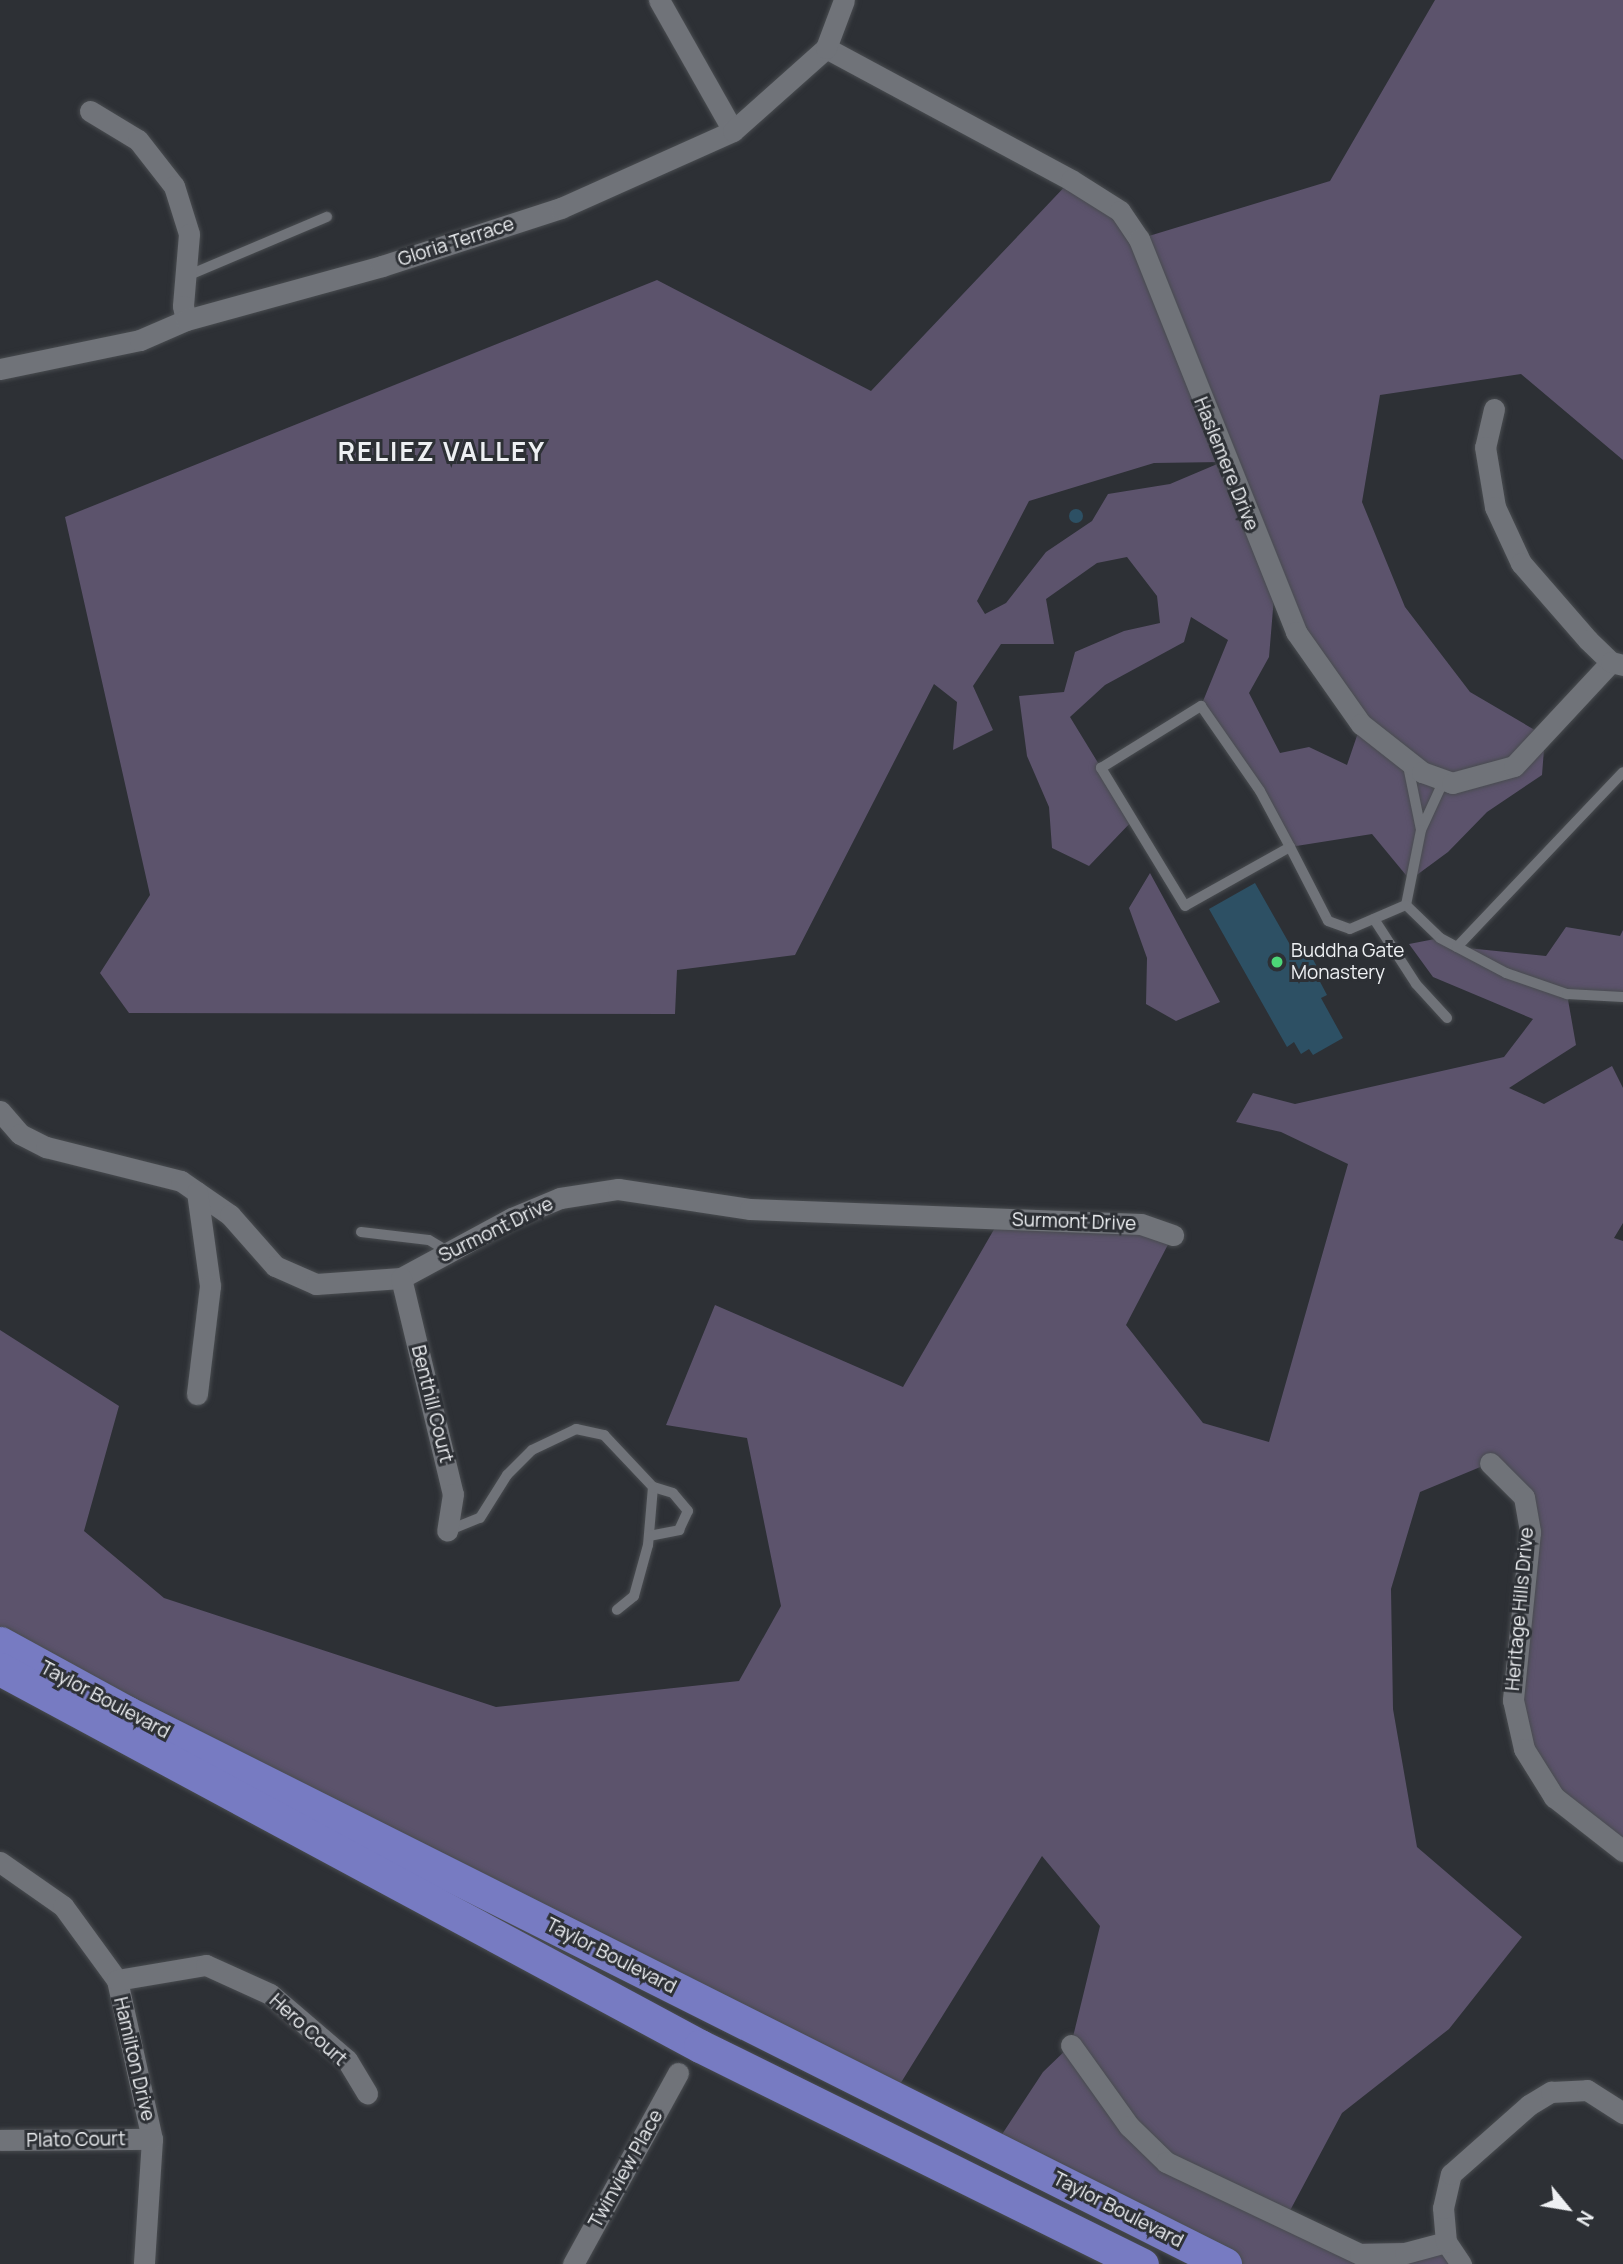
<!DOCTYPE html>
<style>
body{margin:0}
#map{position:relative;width:1623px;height:2264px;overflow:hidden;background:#2d3035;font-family:Manrope,sans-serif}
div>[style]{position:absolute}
.green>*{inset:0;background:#5c536c}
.building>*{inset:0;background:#2d5064}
.round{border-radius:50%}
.roads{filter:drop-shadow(0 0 2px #494c50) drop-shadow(0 0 2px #494c50)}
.service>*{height:10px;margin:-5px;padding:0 5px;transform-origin:5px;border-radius:5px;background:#707379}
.minor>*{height:21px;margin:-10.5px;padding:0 10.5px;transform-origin:10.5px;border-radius:10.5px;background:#707379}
.primary>*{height:33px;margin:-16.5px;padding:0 16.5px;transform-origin:16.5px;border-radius:16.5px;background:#777bc2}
.dots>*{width:19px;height:19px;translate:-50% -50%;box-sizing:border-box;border:4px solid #2d3035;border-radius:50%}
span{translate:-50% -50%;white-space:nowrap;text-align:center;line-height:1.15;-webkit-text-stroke:6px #2d3035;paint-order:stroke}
.street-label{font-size:19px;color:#eef0f3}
.poi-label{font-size:19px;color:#eef0f3}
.left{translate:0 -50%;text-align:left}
.district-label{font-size:26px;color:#eef0f3;font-weight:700;letter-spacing:2px}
.north{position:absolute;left:1532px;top:2173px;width:70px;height:70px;-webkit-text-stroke:5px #2d3035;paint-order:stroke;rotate:120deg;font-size:19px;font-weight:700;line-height:28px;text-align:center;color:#eef0f3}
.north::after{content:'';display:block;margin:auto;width:24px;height:32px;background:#eef0f3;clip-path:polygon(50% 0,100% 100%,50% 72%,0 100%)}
</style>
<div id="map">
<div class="green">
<div style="clip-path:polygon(evenodd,1435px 0,1623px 0,1623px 460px,1521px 374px,1380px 395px,1362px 502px,1405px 607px,1470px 692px,1545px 736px,1542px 775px,1487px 812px,1448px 852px,1410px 880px,1372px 834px,1290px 847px,1201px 706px,1228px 640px,1191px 617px,1184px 642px,1105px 685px,1070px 717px,1133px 820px,1089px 866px,1052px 848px,1049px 807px,1027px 756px,1019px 696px,1064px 692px,1075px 652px,1124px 631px,1160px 623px,1157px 596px,1127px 557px,1097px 563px,1046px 599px,1054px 644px,1001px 644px,973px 686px,993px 730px,953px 750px,957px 702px,934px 684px,795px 955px,677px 970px,675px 1014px,129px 1013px,100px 973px,150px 895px,65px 517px,657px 280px,871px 391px,1071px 180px,1139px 239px,1330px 181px,1435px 0,1222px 462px,1170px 484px,1108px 494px,1092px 521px,1046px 552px,1006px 603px,985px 614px,977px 601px,1029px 501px,1154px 463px,1222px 462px,1435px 0,1275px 585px,1361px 724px,1347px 765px,1309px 747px,1280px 753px,1249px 693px,1269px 657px,1275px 585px)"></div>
<div style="clip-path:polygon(1150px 873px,1220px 1002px,1176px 1021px,1146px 1004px,1147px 958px,1129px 908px)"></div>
<div style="clip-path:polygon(1566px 927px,1620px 936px,1623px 930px,1623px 997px,1567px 994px,1576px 1045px,1509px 1088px,1544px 1104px,1612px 1066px,1623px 1088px,1623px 1223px,1614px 1238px,1623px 1241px,1623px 1851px,1554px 1797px,1513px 1700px,1524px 1497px,1490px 1463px,1420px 1492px,1391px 1589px,1393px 1709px,1417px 1847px,1522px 1937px,1449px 2029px,1342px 2113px,1285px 2220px,1332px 2244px,1446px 2242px,1461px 2264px,1225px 2264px,993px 2148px,1043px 2072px,1071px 2045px,1100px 1926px,1042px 1856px,892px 2097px,0 1643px,0 1330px,119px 1406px,84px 1531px,164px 1598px,496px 1707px,739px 1681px,781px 1606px,747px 1438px,666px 1425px,715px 1305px,903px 1387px,1000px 1219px,1173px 1235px,1126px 1325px,1203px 1423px,1269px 1442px,1348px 1164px,1281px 1132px,1236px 1122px,1253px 1093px,1295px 1104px,1504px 1057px,1533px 1019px,1433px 977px,1409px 944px,1440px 938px,1457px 947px,1546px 956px)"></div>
</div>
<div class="building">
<div class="round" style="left:1069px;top:509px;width:14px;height:14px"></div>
<div style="clip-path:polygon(1255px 883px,1293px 950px,1304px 943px,1321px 974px,1317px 976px,1327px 995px,1321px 998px,1343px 1038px,1313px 1055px,1309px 1049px,1301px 1054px,1294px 1042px,1287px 1047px,1209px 909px)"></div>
</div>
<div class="roads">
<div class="service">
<div style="left:187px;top:276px;width:152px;rotate:-22.9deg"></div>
<div style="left:1201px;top:706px;width:103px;rotate:55.2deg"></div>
<div style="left:1260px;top:791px;width:64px;rotate:61.8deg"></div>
<div style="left:1290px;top:847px;width:120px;rotate:150.7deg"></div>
<div style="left:1185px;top:906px;width:162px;rotate:-121.3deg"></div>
<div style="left:1101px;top:768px;width:118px;rotate:-31.8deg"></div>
<div style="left:1407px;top:761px;width:70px;rotate:78.5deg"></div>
<div style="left:1444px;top:780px;width:55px;rotate:114.7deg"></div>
<div style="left:1421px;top:830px;width:76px;rotate:101.3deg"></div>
<div style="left:1406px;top:905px;width:47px;rotate:44.1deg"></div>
<div style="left:1440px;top:938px;width:75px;rotate:27.9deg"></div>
<div style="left:1506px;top:973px;width:65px;rotate:19deg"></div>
<div style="left:1567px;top:994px;width:56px;rotate:3.1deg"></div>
<div style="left:1290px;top:847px;width:83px;rotate:62.8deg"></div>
<div style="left:1328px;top:921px;width:23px;rotate:20deg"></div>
<div style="left:1350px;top:929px;width:61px;rotate:-23.2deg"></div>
<div style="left:1374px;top:919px;width:77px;rotate:57.1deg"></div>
<div style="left:1416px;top:984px;width:46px;rotate:47.6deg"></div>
<div style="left:1457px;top:947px;width:241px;rotate:-46.5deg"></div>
<div style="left:361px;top:1232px;width:68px;rotate:6.7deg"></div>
<div style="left:429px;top:1240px;width:23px;rotate:31deg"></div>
<div style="left:447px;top:1531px;width:35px;rotate:-22deg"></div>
<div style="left:480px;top:1518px;width:51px;rotate:-57.9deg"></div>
<div style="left:507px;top:1475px;width:35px;rotate:-45deg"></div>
<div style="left:532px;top:1450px;width:49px;rotate:-25.5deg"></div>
<div style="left:576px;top:1429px;width:29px;rotate:12deg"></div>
<div style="left:604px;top:1435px;width:71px;rotate:46.7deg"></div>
<div style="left:653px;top:1487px;width:58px;rotate:94.9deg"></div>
<div style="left:648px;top:1545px;width:53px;rotate:105.4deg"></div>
<div style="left:634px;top:1596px;width:22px;rotate:141deg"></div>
<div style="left:649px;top:1536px;width:31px;rotate:-11deg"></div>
<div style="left:679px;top:1530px;width:21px;rotate:-65deg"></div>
<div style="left:688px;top:1511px;width:23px;rotate:-130deg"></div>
<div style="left:673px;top:1493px;width:21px;rotate:-163deg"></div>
</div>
<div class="minor">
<div style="left:659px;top:0;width:150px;rotate:60.5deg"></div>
<div style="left:826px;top:48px;width:278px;rotate:28.3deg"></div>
<div style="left:1071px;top:180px;width:58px;rotate:32.3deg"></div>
<div style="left:1120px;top:211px;width:34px;rotate:56deg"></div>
<div style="left:1139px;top:239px;width:423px;rotate:68.2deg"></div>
<div style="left:1296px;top:632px;width:113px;rotate:54.8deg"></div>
<div style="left:1361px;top:724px;width:78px;rotate:38.2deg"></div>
<div style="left:1422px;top:772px;width:32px;rotate:20deg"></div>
<div style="left:1452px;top:783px;width:64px;rotate:-15.3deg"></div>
<div style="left:1514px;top:766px;width:142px;rotate:-47deg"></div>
<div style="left:90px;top:111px;width:56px;rotate:31.1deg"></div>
<div style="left:138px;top:140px;width:58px;rotate:52deg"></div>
<div style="left:174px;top:186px;width:50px;rotate:72.6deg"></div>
<div style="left:189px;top:234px;width:72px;rotate:94.8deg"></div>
<div style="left:183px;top:306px;width:14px;rotate:78deg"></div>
<div style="left:0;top:369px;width:143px;rotate:-11.7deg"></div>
<div style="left:140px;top:340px;width:50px;rotate:-23.5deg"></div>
<div style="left:186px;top:320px;width:203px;rotate:-15.4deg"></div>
<div style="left:382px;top:266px;width:188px;rotate:-18deg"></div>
<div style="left:561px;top:208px;width:188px;rotate:-24.1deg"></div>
<div style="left:733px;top:131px;width:125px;rotate:-41.7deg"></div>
<div style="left:826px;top:48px;width:51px;rotate:-69.4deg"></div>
<div style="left:1494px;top:409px;width:39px;rotate:103deg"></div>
<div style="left:1485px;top:447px;width:61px;rotate:80.5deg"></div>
<div style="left:1495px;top:507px;width:62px;rotate:65.1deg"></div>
<div style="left:1521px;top:563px;width:102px;rotate:49deg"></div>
<div style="left:1588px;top:640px;width:32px;rotate:44deg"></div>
<div style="left:1611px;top:662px;width:12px;rotate:14deg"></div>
<div style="left:0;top:1111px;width:30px;rotate:49deg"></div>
<div style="left:20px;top:1134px;width:29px;rotate:27deg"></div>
<div style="left:46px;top:1147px;width:139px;rotate:14.1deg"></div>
<div style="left:181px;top:1181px;width:60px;rotate:34.8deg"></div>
<div style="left:230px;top:1215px;width:68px;rotate:48.6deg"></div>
<div style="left:275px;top:1266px;width:45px;rotate:23.7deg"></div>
<div style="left:316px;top:1284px;width:85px;rotate:-4deg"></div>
<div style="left:401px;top:1278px;width:126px;rotate:-28.4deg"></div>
<div style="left:512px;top:1218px;width:52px;rotate:-22.6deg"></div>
<div style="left:560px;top:1198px;width:59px;rotate:-8.8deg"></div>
<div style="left:618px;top:1189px;width:134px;rotate:8.6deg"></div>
<div style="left:750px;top:1209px;width:391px;rotate:2.2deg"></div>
<div style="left:1141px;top:1224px;width:34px;rotate:19deg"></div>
<div style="left:197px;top:1192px;width:95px;rotate:82.1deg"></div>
<div style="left:210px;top:1286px;width:109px;rotate:96.9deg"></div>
<div style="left:401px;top:1278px;width:222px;rotate:76.5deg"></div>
<div style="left:453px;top:1494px;width:37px;rotate:99deg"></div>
<div style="left:1490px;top:1463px;width:48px;rotate:45deg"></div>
<div style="left:1524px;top:1497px;width:36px;rotate:80deg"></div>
<div style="left:1530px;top:1532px;width:169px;rotate:95.8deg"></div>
<div style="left:1513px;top:1700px;width:50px;rotate:77.3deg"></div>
<div style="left:1524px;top:1749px;width:57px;rotate:58deg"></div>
<div style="left:1554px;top:1797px;width:88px;rotate:38deg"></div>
<div style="left:0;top:1862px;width:77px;rotate:34.9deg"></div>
<div style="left:63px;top:1906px;width:92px;rotate:53.9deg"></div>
<div style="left:117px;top:1980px;width:163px;rotate:77.6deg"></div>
<div style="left:152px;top:2139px;width:125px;rotate:93.7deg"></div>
<div style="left:117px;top:1980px;width:90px;rotate:-9.6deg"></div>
<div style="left:206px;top:1965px;width:70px;rotate:24.4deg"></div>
<div style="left:270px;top:1994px;width:101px;rotate:40.6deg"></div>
<div style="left:347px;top:2060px;width:39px;rotate:59deg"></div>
<div style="left:1071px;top:2045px;width:100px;rotate:54.4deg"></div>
<div style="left:1129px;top:2126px;width:52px;rotate:44.2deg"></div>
<div style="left:1166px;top:2162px;width:215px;rotate:25.4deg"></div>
<div style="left:1360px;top:2254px;width:45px;rotate:-1.3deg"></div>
<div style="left:1405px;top:2253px;width:42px;rotate:-15deg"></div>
<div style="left:0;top:2140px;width:152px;rotate:-0.4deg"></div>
<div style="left:573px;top:2264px;width:218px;rotate:-61.2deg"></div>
<div style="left:1461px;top:2264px;width:27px;rotate:-124deg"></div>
<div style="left:1446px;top:2242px;width:34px;rotate:-95deg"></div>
<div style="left:1443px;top:2208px;width:35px;rotate:-77deg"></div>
<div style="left:1451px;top:2174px;width:104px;rotate:-41.5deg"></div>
<div style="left:1529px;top:2105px;width:26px;rotate:-31deg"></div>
<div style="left:1551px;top:2092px;width:36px;rotate:-3deg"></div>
<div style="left:1587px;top:2090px;width:43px;rotate:32.6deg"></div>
</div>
<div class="primary">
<div style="left:0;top:1643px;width:144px;rotate:28.7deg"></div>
<div style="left:126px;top:1712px;width:1230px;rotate:26.67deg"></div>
<div style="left:0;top:1669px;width:795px;rotate:28.31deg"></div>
<div style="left:700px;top:2046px;width:493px;rotate:26.3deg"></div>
</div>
</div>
<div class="dots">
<div style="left:1277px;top:962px;background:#4cd677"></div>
</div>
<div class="street-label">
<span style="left:456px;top:242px;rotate:-18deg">Gloria Terrace</span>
<span style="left:1226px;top:464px;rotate:68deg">Haslemere Drive</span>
<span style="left:1074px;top:1222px;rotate:2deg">Surmont Drive</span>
<span style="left:496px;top:1230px;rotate:-26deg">Surmont Drive</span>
<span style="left:432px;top:1404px;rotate:76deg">Benthill Court</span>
<span style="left:1520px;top:1609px;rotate:-85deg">Heritage Hills Drive</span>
<span style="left:105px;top:1700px;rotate:28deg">Taylor Boulevard</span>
<span style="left:611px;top:1956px;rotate:27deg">Taylor Boulevard</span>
<span style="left:308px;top:2030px;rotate:42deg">Hero Court</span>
<span style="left:134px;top:2059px;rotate:77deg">Hamilton Drive</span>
<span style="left:76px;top:2140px;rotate:-1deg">Plato Court</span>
<span style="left:626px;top:2169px;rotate:-61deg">Twinview Place</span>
<span style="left:1118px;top:2210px;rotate:27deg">Taylor Boulevard</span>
</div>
<div class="poi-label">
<span class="left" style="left:1291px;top:962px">Buddha Gate<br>Monastery</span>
</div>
<div class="district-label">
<span style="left:442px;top:452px">RELIEZ VALLEY</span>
</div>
<div class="north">N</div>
</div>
